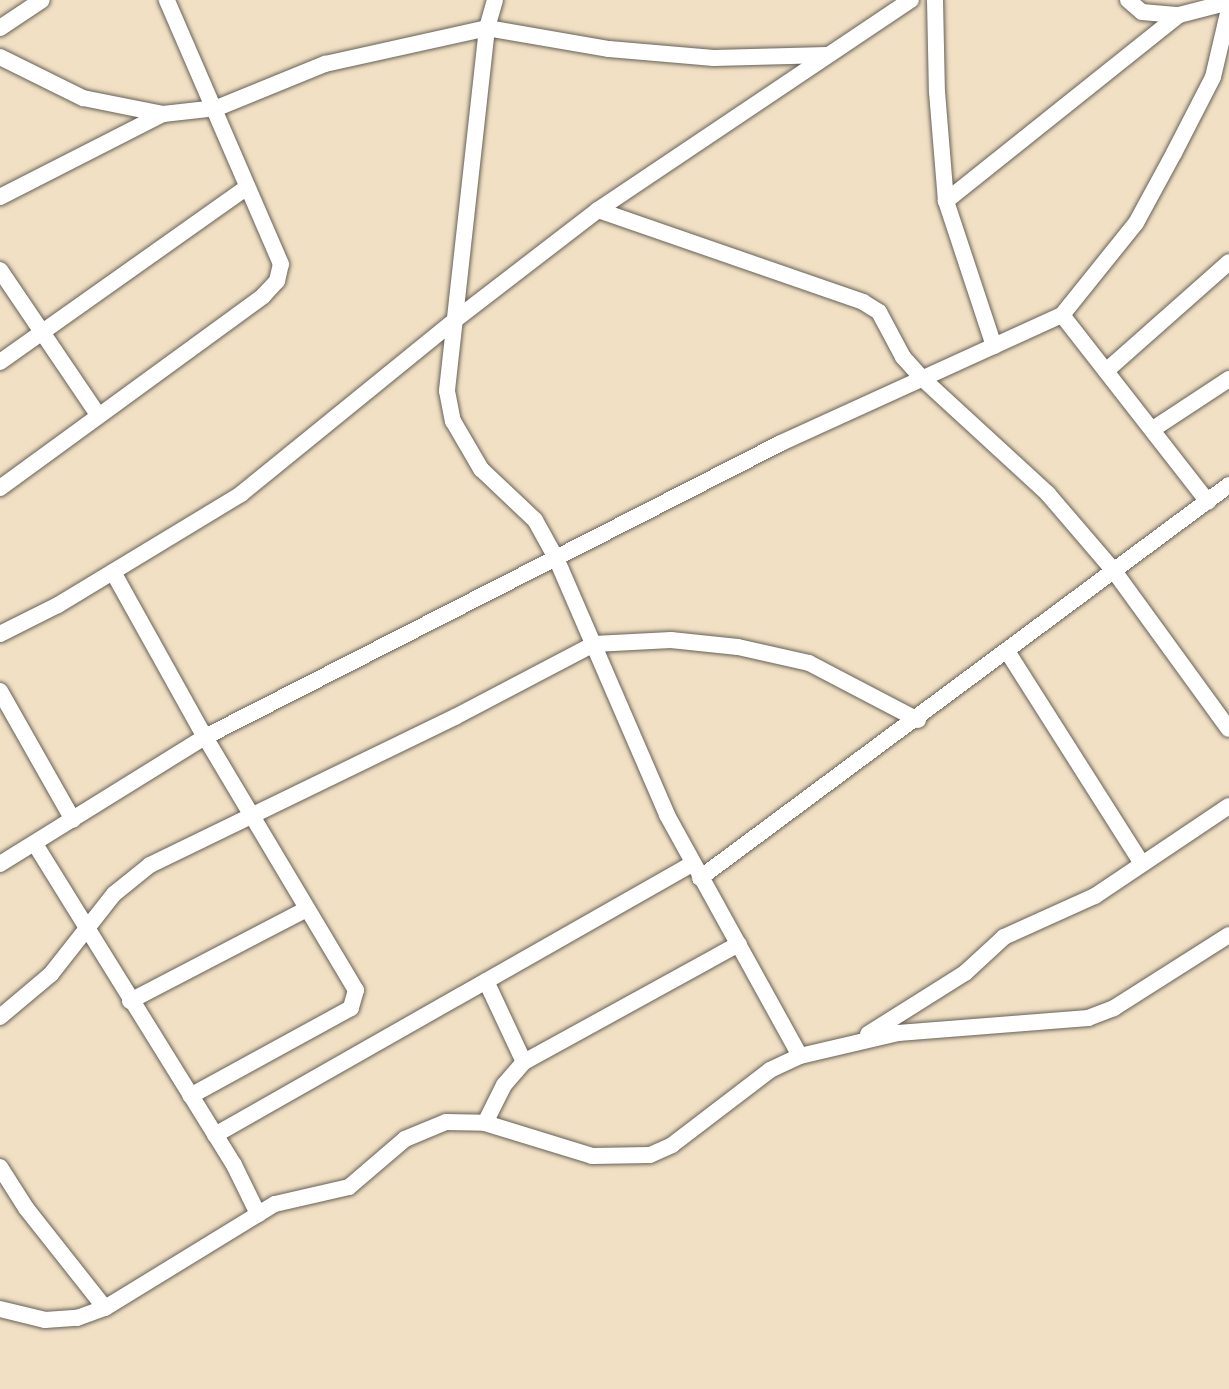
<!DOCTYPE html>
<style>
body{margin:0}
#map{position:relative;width:1229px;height:1389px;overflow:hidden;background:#f1e0c4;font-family:"Gentium Book Plus",serif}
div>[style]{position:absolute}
.roads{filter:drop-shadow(0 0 2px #676157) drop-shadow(0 0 2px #676157)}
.minor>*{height:16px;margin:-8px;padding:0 8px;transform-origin:8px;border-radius:8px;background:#fff}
span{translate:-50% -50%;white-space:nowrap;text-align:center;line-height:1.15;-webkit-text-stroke:5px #f6f6f2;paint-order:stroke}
</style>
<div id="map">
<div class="roads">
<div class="minor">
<div style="left:495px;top:0;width:29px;rotate:106deg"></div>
<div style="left:487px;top:28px;width:365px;rotate:96.3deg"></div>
<div style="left:447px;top:391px;width:31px;rotate:79deg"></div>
<div style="left:453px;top:421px;width:56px;rotate:59.7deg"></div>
<div style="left:481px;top:469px;width:74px;rotate:43.4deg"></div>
<div style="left:535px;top:520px;width:43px;rotate:61.1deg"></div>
<div style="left:556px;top:558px;width:280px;rotate:66.6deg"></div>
<div style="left:667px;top:815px;width:275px;rotate:61.1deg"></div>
<div style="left:935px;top:0;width:92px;rotate:88.8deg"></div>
<div style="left:937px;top:92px;width:109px;rotate:85.3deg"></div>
<div style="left:946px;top:201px;width:153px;rotate:71.7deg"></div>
<div style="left:1128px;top:0;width:18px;rotate:41deg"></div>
<div style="left:1142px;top:12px;width:37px;rotate:5deg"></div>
<div style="left:1179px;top:15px;width:52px;rotate:-14.6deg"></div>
<div style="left:0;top:28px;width:50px;rotate:-33.7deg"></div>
<div style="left:0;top:57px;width:93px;rotate:26.3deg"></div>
<div style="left:83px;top:98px;width:82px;rotate:11.3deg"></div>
<div style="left:0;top:197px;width:183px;rotate:-27deg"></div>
<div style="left:163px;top:114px;width:54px;rotate:-6.3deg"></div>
<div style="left:217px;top:108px;width:117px;rotate:-22.2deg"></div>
<div style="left:325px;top:64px;width:166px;rotate:-12.5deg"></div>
<div style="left:487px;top:28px;width:124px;rotate:9.8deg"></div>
<div style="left:609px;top:49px;width:105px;rotate:4.9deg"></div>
<div style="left:714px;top:58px;width:113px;rotate:-1.5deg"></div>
<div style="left:946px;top:201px;width:298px;rotate:-38.6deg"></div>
<div style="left:598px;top:210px;width:281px;rotate:19.1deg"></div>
<div style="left:863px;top:302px;width:19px;rotate:32deg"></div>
<div style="left:879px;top:312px;width:51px;rotate:61.9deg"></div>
<div style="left:903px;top:357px;width:30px;rotate:48deg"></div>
<div style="left:923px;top:379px;width:170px;rotate:42.6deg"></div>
<div style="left:1048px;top:494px;width:101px;rotate:49.4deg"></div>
<div style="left:1114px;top:571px;width:195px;rotate:54deg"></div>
<div style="left:0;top:270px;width:176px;rotate:55.9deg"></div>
<div style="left:1062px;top:315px;width:118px;rotate:-51.2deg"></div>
<div style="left:1136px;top:223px;width:80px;rotate:-61.5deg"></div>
<div style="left:1174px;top:153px;width:85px;rotate:-62.8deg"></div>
<div style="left:1213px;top:77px;width:70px;rotate:-76.8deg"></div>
<div style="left:0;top:362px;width:303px;rotate:-35.3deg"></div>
<div style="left:1106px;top:371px;width:164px;rotate:-41.5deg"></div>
<div style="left:1153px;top:429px;width:91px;rotate:-33.3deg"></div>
<div style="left:0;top:488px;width:326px;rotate:-36.1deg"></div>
<div style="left:263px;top:296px;width:21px;rotate:-47deg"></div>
<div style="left:277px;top:281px;width:17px;rotate:-77deg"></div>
<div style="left:281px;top:264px;width:288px;rotate:-113.4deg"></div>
<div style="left:113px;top:572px;width:189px;rotate:60.9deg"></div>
<div style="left:205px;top:737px;width:295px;rotate:59.2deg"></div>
<div style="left:356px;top:990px;width:19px;rotate:106deg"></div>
<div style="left:351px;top:1008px;width:183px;rotate:151.3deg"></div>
<div style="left:0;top:634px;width:65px;rotate:-26.6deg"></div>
<div style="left:58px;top:605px;width:214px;rotate:-31.2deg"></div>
<div style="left:241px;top:494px;width:276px;rotate:-39.1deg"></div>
<div style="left:455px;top:320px;width:180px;rotate:-37.6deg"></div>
<div style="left:598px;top:210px;width:377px;rotate:-33.9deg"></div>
<div style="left:1007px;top:651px;width:252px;rotate:57.6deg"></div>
<div style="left:0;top:691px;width:148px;rotate:60.5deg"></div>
<div style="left:35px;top:844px;width:378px;rotate:58.2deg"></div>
<div style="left:234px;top:1165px;width:55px;rotate:63.9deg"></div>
<div style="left:0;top:864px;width:241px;rotate:-31.8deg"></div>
<div style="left:205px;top:737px;width:647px;rotate:-27.04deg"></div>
<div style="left:781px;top:443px;width:309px;rotate:-24.5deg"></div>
<div style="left:1062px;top:315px;width:237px;rotate:52deg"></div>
<div style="left:700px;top:878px;width:659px;rotate:-36.61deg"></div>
<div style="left:486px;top:981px;width:89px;rotate:64.9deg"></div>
<div style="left:130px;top:1001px;width:199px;rotate:-27.5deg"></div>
<div style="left:0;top:1017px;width:67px;rotate:-40.1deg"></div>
<div style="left:51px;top:974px;width:102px;rotate:-51.8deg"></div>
<div style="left:114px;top:894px;width:46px;rotate:-38.9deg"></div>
<div style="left:150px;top:865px;width:339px;rotate:-25.9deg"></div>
<div style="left:455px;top:717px;width:157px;rotate:-27.7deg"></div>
<div style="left:594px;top:644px;width:77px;rotate:-3deg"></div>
<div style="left:671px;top:640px;width:67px;rotate:6deg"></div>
<div style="left:738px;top:647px;width:73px;rotate:12.7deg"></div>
<div style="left:809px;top:663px;width:123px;rotate:27.6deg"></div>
<div style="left:868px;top:1034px;width:115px;rotate:-32.2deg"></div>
<div style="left:965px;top:973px;width:53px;rotate:-42.7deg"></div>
<div style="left:1004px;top:937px;width:100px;rotate:-24.3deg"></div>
<div style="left:1095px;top:896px;width:161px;rotate:-33.9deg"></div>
<div style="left:485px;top:1123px;width:42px;rotate:-63.4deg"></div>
<div style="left:504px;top:1085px;width:30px;rotate:-49deg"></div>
<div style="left:524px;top:1062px;width:245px;rotate:-28.8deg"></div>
<div style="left:215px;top:1135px;width:549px;rotate:-29.6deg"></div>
<div style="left:0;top:1167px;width:49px;rotate:57.6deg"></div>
<div style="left:26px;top:1208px;width:127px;rotate:51.7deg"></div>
<div style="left:0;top:1309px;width:46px;rotate:13.7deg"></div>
<div style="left:45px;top:1320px;width:32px;rotate:-4deg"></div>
<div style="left:77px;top:1318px;width:30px;rotate:-20deg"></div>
<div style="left:105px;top:1308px;width:199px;rotate:-31.5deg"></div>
<div style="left:275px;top:1204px;width:76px;rotate:-12.9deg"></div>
<div style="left:349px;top:1187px;width:74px;rotate:-40.6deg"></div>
<div style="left:405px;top:1139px;width:44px;rotate:-22.5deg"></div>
<div style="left:446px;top:1122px;width:39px;rotate:1deg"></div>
<div style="left:485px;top:1123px;width:112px;rotate:17.1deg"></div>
<div style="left:592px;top:1156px;width:58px;rotate:-1deg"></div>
<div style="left:650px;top:1155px;width:24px;rotate:-24deg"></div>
<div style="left:672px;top:1145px;width:123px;rotate:-37.4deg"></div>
<div style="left:770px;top:1070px;width:33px;rotate:-25deg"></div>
<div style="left:800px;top:1056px;width:101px;rotate:-13.2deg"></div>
<div style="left:898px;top:1033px;width:191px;rotate:-4.5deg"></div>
<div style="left:1088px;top:1018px;width:28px;rotate:-21deg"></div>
<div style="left:1114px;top:1008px;width:136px;rotate:-32.4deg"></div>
</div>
</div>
</div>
